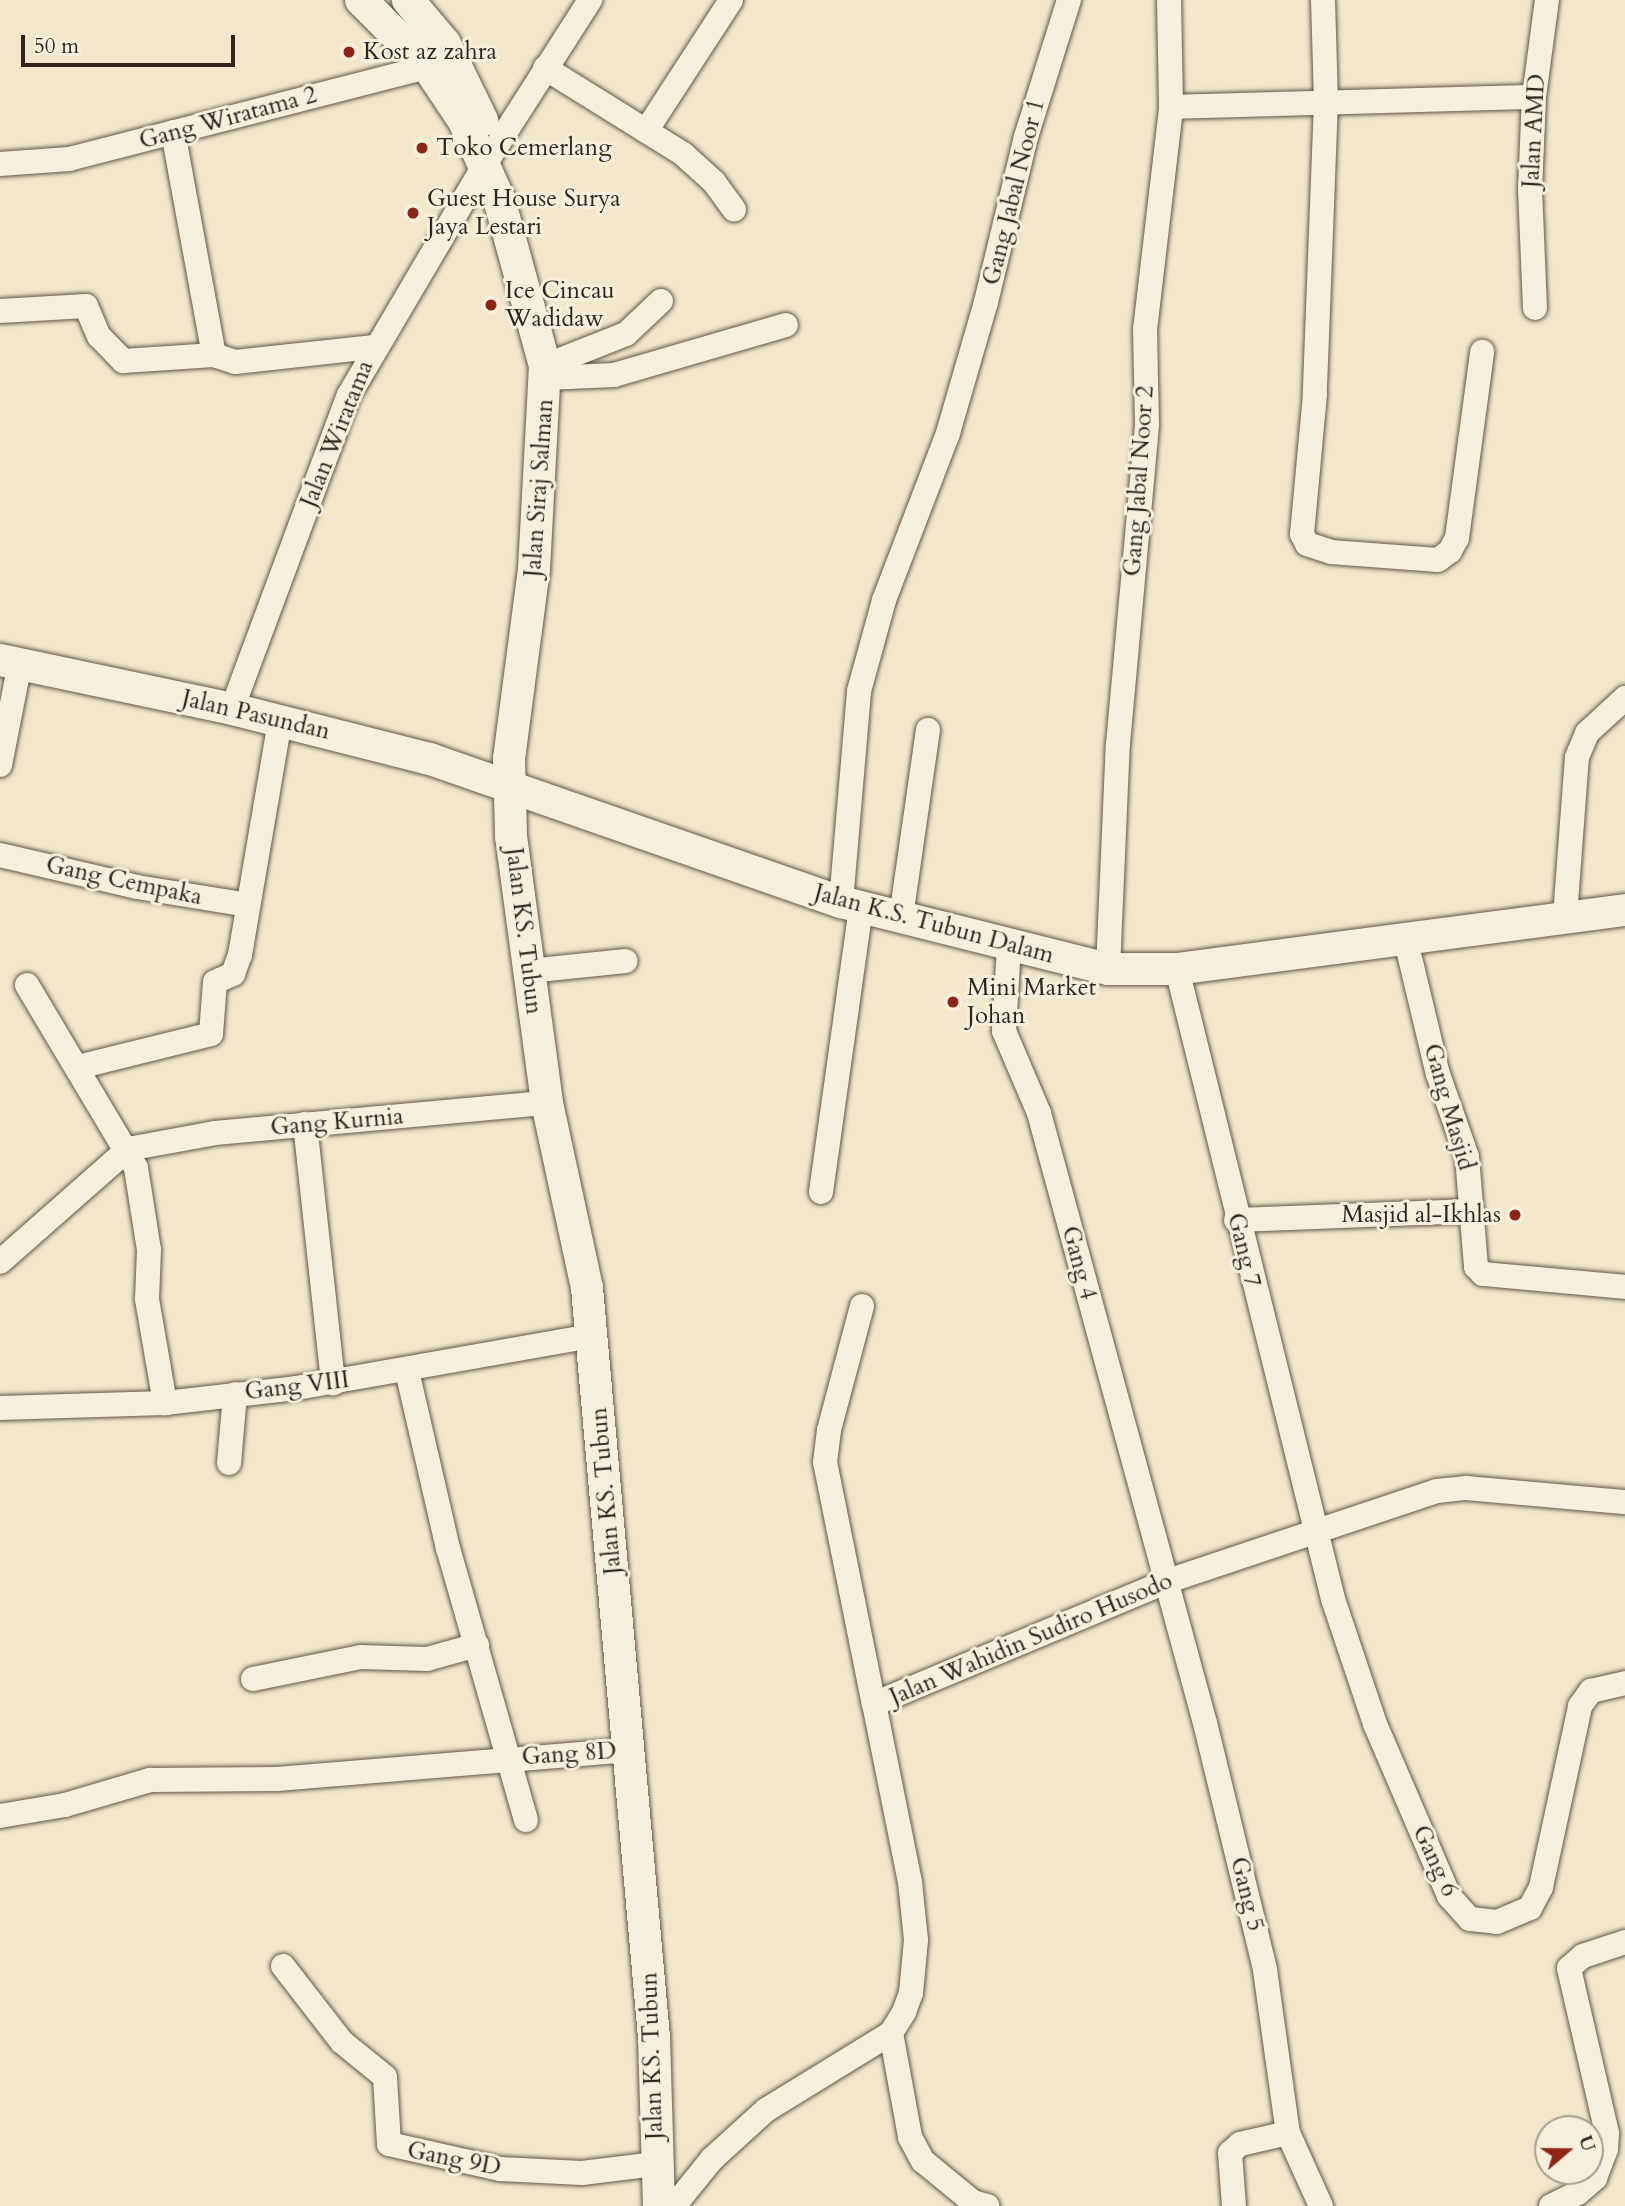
<!DOCTYPE html>
<style>
body{margin:0}
#map{position:relative;width:1625px;height:2206px;overflow:hidden;background:#f2e7ca;font-family:Cardo,serif}
div>[style]{position:absolute}
.roads{filter:drop-shadow(0 0 2px #605648) drop-shadow(0 0 2px #605648)}
.minor>*{height:24px;margin:-12px;padding:0 12px;transform-origin:12px;border-radius:12px;background:#f7efdd}
.tertiary>*{height:32px;margin:-16px;padding:0 16px;transform-origin:16px;border-radius:16px;background:#f7efdd}
.dots>*{width:19px;height:19px;translate:-50% -50%;box-sizing:border-box;border:4px solid #f7efdd;border-radius:50%}
span{translate:-50% -50%;white-space:nowrap;text-align:center;line-height:1.15;-webkit-text-stroke:6px #f7efdd;paint-order:stroke}
.poi-label{font-size:24px;color:#30251d}
.left{translate:0 -50%;text-align:left}
.right{translate:-100% -50%;text-align:right}
.street-label{font-size:24px;color:#30251d}
.north{position:absolute;left:1534px;top:2115px;width:70px;height:70px;box-sizing:border-box;background:#f7efdd;border:2px solid #a79e90;border-radius:50%;rotate:70deg;font-size:19px;font-weight:700;line-height:28px;text-align:center;color:#30251d}
.north::after{content:'';display:block;margin:auto;width:24px;height:32px;background:#8f2418;clip-path:polygon(50% 0,100% 100%,50% 72%,0 100%)}
.scale{position:absolute;left:21px;top:35px;width:214px;height:32px;box-sizing:border-box;border:4px solid #30251d;border-top:0;padding-left:9px;font-size:21px;line-height:24px;white-space:nowrap;color:#30251d;-webkit-text-stroke:5px #f7efdd;paint-order:stroke}
</style>
<div id="map">
<div class="roads">
<div class="minor">
<div style="left:1169px;top:0;width:107px;rotate:88.9deg"></div>
<div style="left:1323px;top:0;width:101px;rotate:88.3deg"></div>
<div style="left:1326px;top:101px;width:293px;rotate:92.2deg"></div>
<div style="left:1315px;top:394px;width:141px;rotate:95.3deg"></div>
<div style="left:1302px;top:534px;width:11px;rotate:63deg"></div>
<div style="left:1307px;top:544px;width:25px;rotate:18deg"></div>
<div style="left:1331px;top:552px;width:107px;rotate:4.3deg"></div>
<div style="left:1438px;top:560px;width:15px;rotate:-37deg"></div>
<div style="left:1450px;top:551px;width:15px;rotate:-62deg"></div>
<div style="left:1457px;top:538px;width:188px;rotate:-82.3deg"></div>
<div style="left:545px;top:68px;width:163px;rotate:31.9deg"></div>
<div style="left:683px;top:154px;width:42px;rotate:42.1deg"></div>
<div style="left:714px;top:182px;width:34px;rotate:54deg"></div>
<div style="left:646px;top:131px;width:156px;rotate:-57deg"></div>
<div style="left:173px;top:132px;width:227px;rotate:79.6deg"></div>
<div style="left:214px;top:355px;width:22px;rotate:18deg"></div>
<div style="left:235px;top:362px;width:140px;rotate:-6.2deg"></div>
<div style="left:0;top:164px;width:69px;rotate:-4.1deg"></div>
<div style="left:69px;top:159px;width:383px;rotate:-14.4deg"></div>
<div style="left:1535px;top:308px;width:117px;rotate:-92.4deg"></div>
<div style="left:1530px;top:191px;width:94px;rotate:-87.6deg"></div>
<div style="left:1534px;top:97px;width:98px;rotate:-82.4deg"></div>
<div style="left:0;top:311px;width:86px;rotate:-3.3deg"></div>
<div style="left:86px;top:306px;width:33px;rotate:67deg"></div>
<div style="left:99px;top:336px;width:35px;rotate:46deg"></div>
<div style="left:123px;top:361px;width:91px;rotate:-3.8deg"></div>
<div style="left:545px;top:366px;width:87px;rotate:-21.6deg"></div>
<div style="left:626px;top:334px;width:48px;rotate:-43.3deg"></div>
<div style="left:546px;top:378px;width:68px;rotate:-2.5deg"></div>
<div style="left:614px;top:375px;width:179px;rotate:-16.2deg"></div>
<div style="left:232px;top:709px;width:335px;rotate:-69.6deg"></div>
<div style="left:349px;top:395px;width:262px;rotate:-59.5deg"></div>
<div style="left:482px;top:169px;width:201px;rotate:-57.4deg"></div>
<div style="left:0;top:765px;width:104px;rotate:-78.9deg"></div>
<div style="left:0;top:855px;width:141px;rotate:13.1deg"></div>
<div style="left:137px;top:887px;width:112px;rotate:9.2deg"></div>
<div style="left:841px;top:902px;width:212px;rotate:-85.1deg"></div>
<div style="left:859px;top:691px;width:94px;rotate:-74.6deg"></div>
<div style="left:884px;top:600px;width:179px;rotate:-69deg"></div>
<div style="left:948px;top:433px;width:136px;rotate:-73.8deg"></div>
<div style="left:986px;top:302px;width:170px;rotate:-76.4deg"></div>
<div style="left:1026px;top:137px;width:144px;rotate:-72.6deg"></div>
<div style="left:1565px;top:916px;width:159px;rotate:-85.7deg"></div>
<div style="left:1577px;top:757px;width:26px;rotate:-67deg"></div>
<div style="left:1587px;top:733px;width:52px;rotate:-42.6deg"></div>
<div style="left:901px;top:917px;width:189px;rotate:-81.8deg"></div>
<div style="left:1405px;top:937px;width:141px;rotate:76.5deg"></div>
<div style="left:1438px;top:1074px;width:88px;rotate:70.7deg"></div>
<div style="left:1467px;top:1157px;width:110px;rotate:85.3deg"></div>
<div style="left:1476px;top:1267px;width:10px;rotate:45deg"></div>
<div style="left:1483px;top:1274px;width:143px;rotate:5.2deg"></div>
<div style="left:1009px;top:946px;width:85px;rotate:93.4deg"></div>
<div style="left:1004px;top:1031px;width:89px;rotate:66.9deg"></div>
<div style="left:1039px;top:1113px;width:632px;rotate:74.78deg"></div>
<div style="left:1205px;top:1723px;width:254px;rotate:76.3deg"></div>
<div style="left:1265px;top:1970px;width:165px;rotate:82deg"></div>
<div style="left:1288px;top:2133px;width:80px;rotate:65.7deg"></div>
<div style="left:1108px;top:969px;width:225px;rotate:-87.5deg"></div>
<div style="left:1118px;top:744px;width:321px;rotate:-84.8deg"></div>
<div style="left:1147px;top:424px;width:94px;rotate:-91.2deg"></div>
<div style="left:1145px;top:330px;width:225px;rotate:-83.3deg"></div>
<div style="left:1171px;top:107px;width:363px;rotate:-1.6deg"></div>
<div style="left:1177px;top:969px;width:649px;rotate:76.09deg"></div>
<div style="left:1333px;top:1599px;width:132px;rotate:71.4deg"></div>
<div style="left:1375px;top:1724px;width:187px;rotate:66.7deg"></div>
<div style="left:1449px;top:1896px;width:31px;rotate:48deg"></div>
<div style="left:1470px;top:1919px;width:27px;rotate:6deg"></div>
<div style="left:1497px;top:1922px;width:36px;rotate:-23deg"></div>
<div style="left:1530px;top:1908px;width:24px;rotate:-62deg"></div>
<div style="left:1541px;top:1887px;width:185px;rotate:-77.8deg"></div>
<div style="left:1580px;top:1706px;width:19px;rotate:-54deg"></div>
<div style="left:1591px;top:1691px;width:35px;rotate:-13deg"></div>
<div style="left:529px;top:971px;width:97px;rotate:-5.9deg"></div>
<div style="left:27px;top:985px;width:213px;rotate:59.2deg"></div>
<div style="left:136px;top:1168px;width:83px;rotate:81deg"></div>
<div style="left:149px;top:1250px;width:49px;rotate:92.3deg"></div>
<div style="left:147px;top:1299px;width:106px;rotate:80.2deg"></div>
<div style="left:78px;top:1067px;width:137px;rotate:-13.9deg"></div>
<div style="left:211px;top:1034px;width:52px;rotate:-85.6deg"></div>
<div style="left:215px;top:982px;width:20px;rotate:-24deg"></div>
<div style="left:233px;top:974px;width:20px;rotate:-70deg"></div>
<div style="left:240px;top:955px;width:238px;rotate:-80.3deg"></div>
<div style="left:305px;top:1124px;width:261px;rotate:83.8deg"></div>
<div style="left:821px;top:1192px;width:288px;rotate:-82deg"></div>
<div style="left:1236px;top:1220px;width:236px;rotate:-2.2deg"></div>
<div style="left:0;top:1262px;width:171px;rotate:-41.4deg"></div>
<div style="left:128px;top:1149px;width:88px;rotate:-10.4deg"></div>
<div style="left:215px;top:1133px;width:333px;rotate:-5.2deg"></div>
<div style="left:862px;top:1306px;width:128px;rotate:104.9deg"></div>
<div style="left:829px;top:1430px;width:32px;rotate:97deg"></div>
<div style="left:825px;top:1462px;width:247px;rotate:78.6deg"></div>
<div style="left:407px;top:1371px;width:182px;rotate:77deg"></div>
<div style="left:448px;top:1548px;width:283px;rotate:74deg"></div>
<div style="left:0;top:1408px;width:165px;rotate:-1.7deg"></div>
<div style="left:165px;top:1403px;width:132px;rotate:-6.5deg"></div>
<div style="left:296px;top:1388px;width:300px;rotate:-10deg"></div>
<div style="left:229px;top:1463px;width:69px;rotate:-85deg"></div>
<div style="left:253px;top:1679px;width:110px;rotate:-11.5deg"></div>
<div style="left:361px;top:1657px;width:66px;rotate:1.7deg"></div>
<div style="left:427px;top:1659px;width:52px;rotate:-15.6deg"></div>
<div style="left:0;top:1816px;width:66px;rotate:-9.6deg"></div>
<div style="left:65px;top:1805px;width:89px;rotate:-16.4deg"></div>
<div style="left:150px;top:1780px;width:127px;rotate:-0.5deg"></div>
<div style="left:277px;top:1779px;width:354px;rotate:-4.7deg"></div>
<div style="left:283px;top:1966px;width:96px;rotate:52.2deg"></div>
<div style="left:342px;top:2042px;width:55px;rotate:39.1deg"></div>
<div style="left:385px;top:2077px;width:67px;rotate:86.6deg"></div>
<div style="left:389px;top:2144px;width:114px;rotate:12.7deg"></div>
<div style="left:500px;top:2169px;width:82px;rotate:2.8deg"></div>
<div style="left:582px;top:2173px;width:74px;rotate:-7deg"></div>
<div style="left:891px;top:2033px;width:106px;rotate:79.6deg"></div>
<div style="left:910px;top:2137px;width:27px;rotate:62deg"></div>
<div style="left:923px;top:2161px;width:65px;rotate:39.4deg"></div>
<div style="left:973px;top:2202px;width:15px;rotate:16deg"></div>
<div style="left:674px;top:2206px;width:60px;rotate:-51deg"></div>
<div style="left:712px;top:2159px;width:73px;rotate:-42.2deg"></div>
<div style="left:766px;top:2110px;width:147px;rotate:-31.6deg"></div>
<div style="left:891px;top:2033px;width:25px;rotate:-58deg"></div>
<div style="left:904px;top:2012px;width:20px;rotate:-70deg"></div>
<div style="left:911px;top:1993px;width:53px;rotate:-84.6deg"></div>
<div style="left:916px;top:1940px;width:58px;rotate:-95.9deg"></div>
<div style="left:910px;top:1882px;width:182px;rotate:-101.4deg"></div>
<div style="left:874px;top:1704px;width:316px;rotate:-22.7deg"></div>
<div style="left:1165px;top:1582px;width:287px;rotate:-18.5deg"></div>
<div style="left:1437px;top:1491px;width:30px;rotate:-6deg"></div>
<div style="left:1467px;top:1488px;width:159px;rotate:5.1deg"></div>
<div style="left:1234px;top:2206px;width:53px;rotate:-94.3deg"></div>
<div style="left:1230px;top:2153px;width:13px;rotate:-42deg"></div>
<div style="left:1240px;top:2144px;width:49px;rotate:-12.9deg"></div>
<div style="left:1551px;top:2206px;width:30px;rotate:-26deg"></div>
<div style="left:1578px;top:2193px;width:23px;rotate:-41deg"></div>
<div style="left:1595px;top:2178px;width:31px;rotate:-69deg"></div>
<div style="left:1606px;top:2149px;width:16px;rotate:-86deg"></div>
<div style="left:1607px;top:2133px;width:169px;rotate:-103deg"></div>
<div style="left:1569px;top:1968px;width:18px;rotate:-41deg"></div>
<div style="left:1583px;top:1956px;width:44px;rotate:-18.4deg"></div>
</div>
<div class="tertiary">
<div style="left:361px;top:0;width:95px;rotate:45deg"></div>
<div style="left:428px;top:67px;width:65px;rotate:56.3deg"></div>
<div style="left:464px;top:121px;width:85px;rotate:65.8deg"></div>
<div style="left:499px;top:199px;width:173px;rotate:74.6deg"></div>
<div style="left:545px;top:366px;width:203px;rotate:93.1deg"></div>
<div style="left:534px;top:569px;width:191px;rotate:97.5deg"></div>
<div style="left:509px;top:758px;width:78px;rotate:88.5deg"></div>
<div style="left:511px;top:836px;width:269px;rotate:82.3deg"></div>
<div style="left:547px;top:1103px;width:189px;rotate:77.8deg"></div>
<div style="left:587px;top:1288px;width:752px;rotate:84.89deg"></div>
<div style="left:654px;top:2037px;width:169px;rotate:88.3deg"></div>
<div style="left:408px;top:0;width:57px;rotate:49.9deg"></div>
<div style="left:445px;top:44px;width:85px;rotate:64deg"></div>
<div style="left:0;top:660px;width:237px;rotate:11.9deg"></div>
<div style="left:232px;top:709px;width:204px;rotate:14.2deg"></div>
<div style="left:430px;top:759px;width:435px;rotate:19.2deg"></div>
<div style="left:841px;top:902px;width:275px;rotate:14.1deg"></div>
<div style="left:1108px;top:969px;width:69px"></div>
<div style="left:1177px;top:969px;width:452px;rotate:-7.5deg"></div>
</div>
</div>
<div class="dots">
<div style="left:349px;top:52px;background:#8f2418"></div>
<div style="left:422px;top:148px;background:#8f2418"></div>
<div style="left:413px;top:213px;background:#8f2418"></div>
<div style="left:491px;top:305px;background:#8f2418"></div>
<div style="left:953px;top:1002px;background:#8f2418"></div>
<div style="left:1515px;top:1215px;background:#8f2418"></div>
</div>
<div class="poi-label">
<span class="left" style="left:363px;top:52px">Kost az zahra</span>
<span class="left" style="left:436px;top:148px">Toko Cemerlang</span>
<span class="left" style="left:427px;top:213px">Guest House Surya<br>Jaya Lestari</span>
<span class="left" style="left:505px;top:305px">Ice Cincau<br>Wadidaw</span>
<span class="left" style="left:967px;top:1002px">Mini Market<br>Johan</span>
<span class="right" style="left:1501px;top:1215px">Masjid al-Ikhlas</span>
</div>
<div class="street-label">
<span style="left:228px;top:118px;rotate:-15deg">Gang Wiratama 2</span>
<span style="left:1534px;top:131px;rotate:-87deg">Jalan AMD</span>
<span style="left:1014px;top:192px;rotate:-76deg">Gang Jabal Noor 1</span>
<span style="left:337px;top:434px;rotate:-68deg">Jalan Wiratama</span>
<span style="left:1139px;top:481px;rotate:-86deg">Gang Jabal Noor 2</span>
<span style="left:539px;top:488px;rotate:-86deg">Jalan Siraj Salman</span>
<span style="left:256px;top:715px;rotate:13deg">Jalan Pasundan</span>
<span style="left:124px;top:881px;rotate:12deg">Gang Cempaka</span>
<span style="left:934px;top:924px;rotate:15deg">Jalan K.S. Tubun Dalam</span>
<span style="left:524px;top:931px;rotate:83deg">Jalan KS. Tubun</span>
<span style="left:1449px;top:1107px;rotate:74deg">Gang Masjid</span>
<span style="left:337px;top:1122px;rotate:-5deg">Gang Kurnia</span>
<span style="left:1244px;top:1250px;rotate:76deg">Gang 7</span>
<span style="left:1079px;top:1263px;rotate:75deg">Gang 4</span>
<span style="left:297px;top:1386px;rotate:-7deg">Gang VIII</span>
<span style="left:606px;top:1491px;rotate:-95deg">Jalan KS. Tubun</span>
<span style="left:1031px;top:1639px;rotate:-23deg">Jalan Wahidin Sudiro Husodo</span>
<span style="left:569px;top:1754px;rotate:-4deg">Gang 8D</span>
<span style="left:1435px;top:1861px;rotate:65deg">Gang 6</span>
<span style="left:1247px;top:1894px;rotate:76deg">Gang 5</span>
<span style="left:652px;top:2056px;rotate:-92deg">Jalan KS. Tubun</span>
<span style="left:454px;top:2159px;rotate:11deg">Gang 9D</span>
</div>
<div class="north">U</div>
<div class="scale">50 m</div>
</div>
